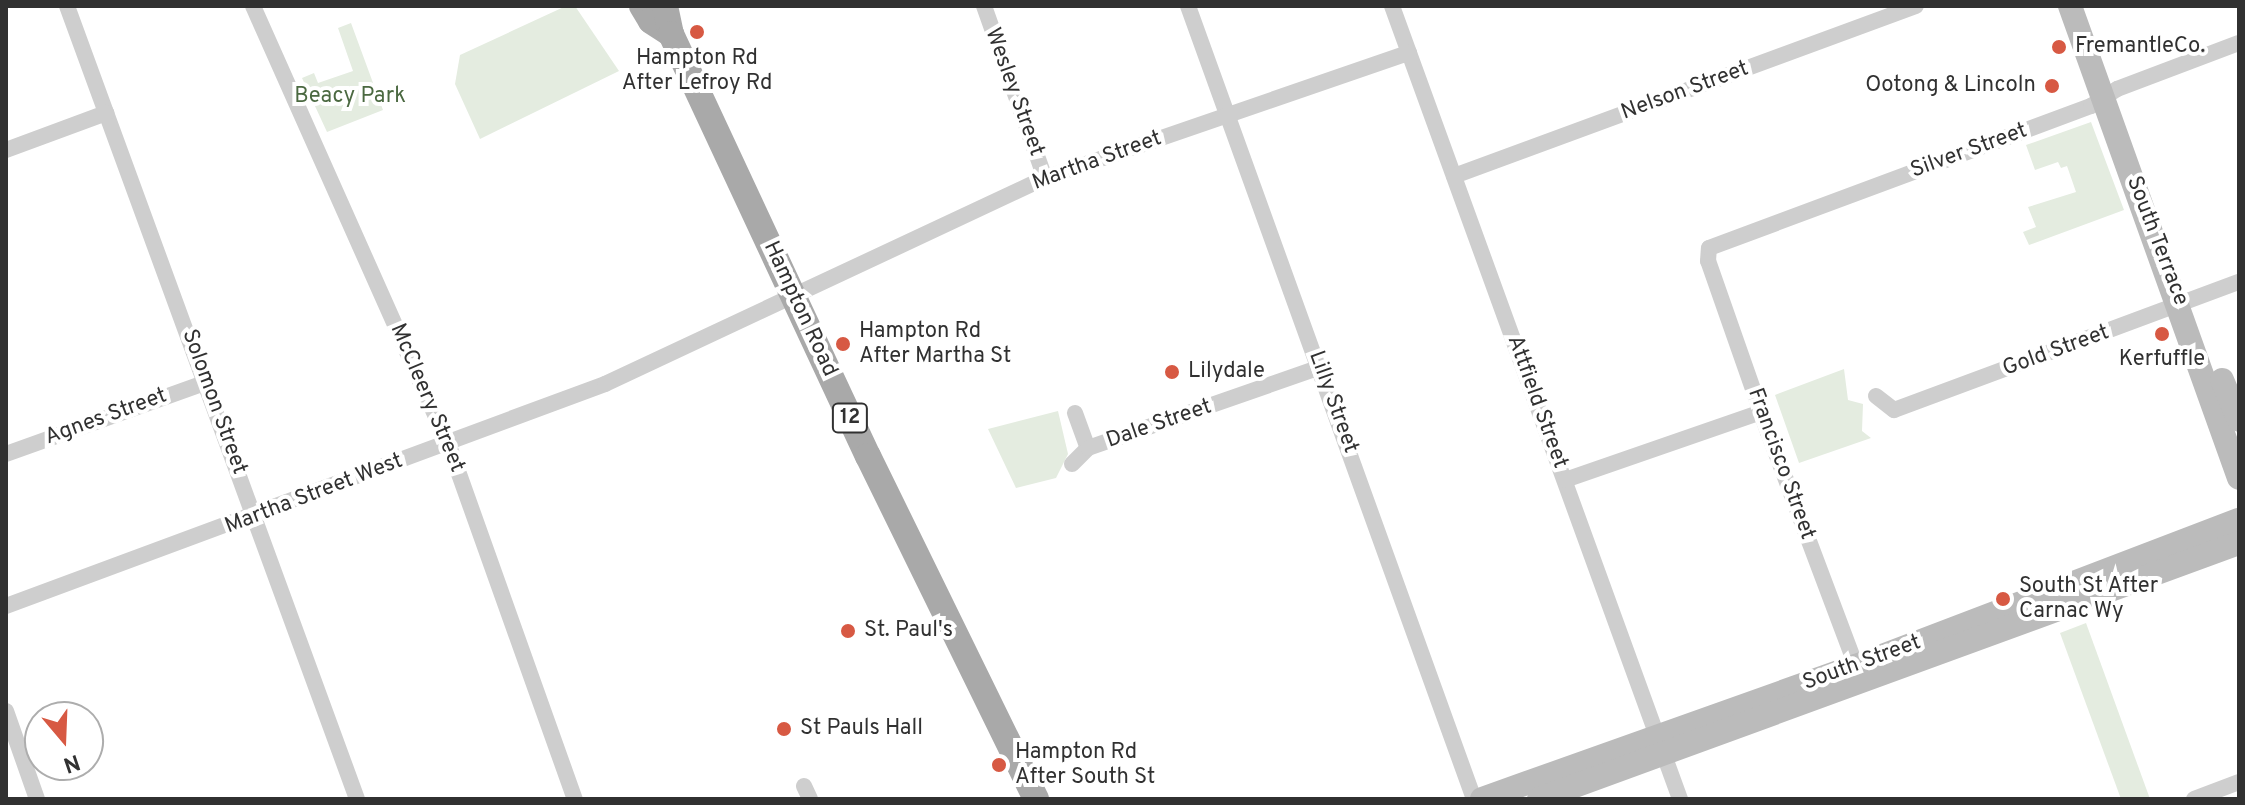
<!DOCTYPE html>
<style>
body{margin:0}
#map{position:relative;width:2245px;height:805px;overflow:hidden;background:#fff;font-family:Overpass,sans-serif}
div>[style]{position:absolute}
.green>*{inset:0;background:#e4ece0}
.street>*{height:16px;margin:-8px;padding:0 8px;transform-origin:8px;border-radius:8px;background:#cecece}
.secondary>*{height:24px;margin:-12px;padding:0 12px;transform-origin:12px;border-radius:12px;background:#bbb}
.primary>*{height:26px;margin:-13px;padding:0 13px;transform-origin:13px;border-radius:13px;background:#a9a9a9}
.dots>*{width:22px;height:22px;translate:-50% -50%;box-sizing:border-box;border:4px solid #fff;border-radius:50%}
span{translate:-50% -50%;white-space:nowrap;text-align:center;line-height:1.15;-webkit-text-stroke:8px #fff;paint-order:stroke}
.shield-label span{padding:2px 6px;background:#fff;border:2px solid;border-radius:6px;-webkit-text-stroke-width:0}
.shield-label{font-size:20px;color:#313131;font-weight:700}
.poi-label{font-size:22px;color:#313131}
.left{translate:0 -50%;text-align:left}
.right{translate:-100% -50%;text-align:right}
.street-label{font-size:22px;color:#313131}
.park-label{font-size:22px;color:#4b6941}
.frame{position:absolute;inset:0;border:8px solid #313131;pointer-events:none}
.north{position:absolute;left:24px;top:701px;width:80px;height:80px;box-sizing:border-box;background:#fff;border:2px solid #adadad;border-radius:50%;rotate:161deg;font-size:22px;font-weight:700;line-height:32px;text-align:center;color:#313131}
.north::after{content:'';display:block;margin:auto;width:28px;height:36px;background:#d75943;clip-path:polygon(50% 0,100% 100%,50% 72%,0 100%)}
</style>
<div id="map">
<div class="green">
<div style="clip-path:polygon(566px 6px,575px 6px,619px 71px,480px 139px,455px 84px,460px 55px)"></div>
<div style="clip-path:polygon(351px 23px,383px 110px,327px 132px,302px 78px,314px 73px,318px 83px,353px 71px,338px 28px)"></div>
<div style="clip-path:polygon(2091px 122px,2124px 210px,2029px 245px,2023px 232px,2036px 227px,2028px 207px,2076px 192px,2067px 166px,2061px 168px,2058px 162px,2035px 170px,2026px 145px)"></div>
<div style="clip-path:polygon(1844px 369px,1848px 400px,1863px 404px,1862px 431px,1871px 438px,1799px 463px,1775px 395px)"></div>
<div style="clip-path:polygon(1058px 411px,1068px 454px,1056px 478px,1016px 488px,988px 429px)"></div>
<div style="clip-path:polygon(2086px 623px,2150px 799px,2121px 799px,2060px 633px)"></div>
</div>
<div class="street">
<div style="left:67px;top:6px;width:844px;rotate:69.91deg"></div>
<div style="left:253px;top:6px;width:479px;rotate:66deg"></div>
<div style="left:448px;top:443px;width:378px;rotate:70.4deg"></div>
<div style="left:984px;top:6px;width:182px;rotate:70.5deg"></div>
<div style="left:1188px;top:6px;width:843px;rotate:70.17deg"></div>
<div style="left:1392px;top:6px;width:844px;rotate:70.04deg"></div>
<div style="left:6px;top:150px;width:107px;rotate:-20.3deg"></div>
<div style="left:1454px;top:176px;width:492px;rotate:-20.2deg"></div>
<div style="left:1876px;top:396px;width:23px;rotate:38deg"></div>
<div style="left:1894px;top:410px;width:368px;rotate:-20.4deg"></div>
<div style="left:1075px;top:413px;width:37px;rotate:70deg"></div>
<div style="left:6px;top:454px;width:214px;rotate:-19.7deg"></div>
<div style="left:1072px;top:464px;width:23px;rotate:-45deg"></div>
<div style="left:1088px;top:448px;width:247px;rotate:-19.2deg"></div>
<div style="left:1565px;top:480px;width:207px;rotate:-19.1deg"></div>
<div style="left:6px;top:606px;width:639px;rotate:-20.34deg"></div>
<div style="left:605px;top:384px;width:486px;rotate:-25.1deg"></div>
<div style="left:1045px;top:178px;width:385px;rotate:-19deg"></div>
<div style="left:1856px;top:666px;width:250px;rotate:-110.6deg"></div>
<div style="left:1768px;top:432px;width:181px;rotate:-109.3deg"></div>
<div style="left:1708px;top:261px;width:13px;rotate:-86deg"></div>
<div style="left:1709px;top:248px;width:408px;rotate:-20.4deg"></div>
<div style="left:2091px;top:106px;width:31px;rotate:-33deg"></div>
<div style="left:2117px;top:89px;width:130px;rotate:-20.7deg"></div>
<div style="left:6px;top:711px;width:93px;rotate:70.6deg"></div>
<div style="left:804px;top:786px;width:14px;rotate:65deg"></div>
<div style="left:2194px;top:799px;width:48px;rotate:-20.7deg"></div>
</div>
<div class="secondary">
<div style="left:2070px;top:6px;width:501px;rotate:70.3deg"></div>
<div style="left:2222px;top:380px;width:43px;rotate:67deg"></div>
<div style="left:1482px;top:799px;width:397px;rotate:-19.6deg"></div>
<div style="left:1856px;top:666px;width:410px;rotate:-20.9deg"></div>
<div style="left:1539px;top:799px;width:745px;rotate:-20.09deg"></div>
</div>
<div class="primary">
<div style="left:642px;top:6px;width:17px;rotate:59deg"></div>
<div style="left:651px;top:21px;width:24px;rotate:33deg"></div>
<div style="left:665px;top:6px;width:29px;rotate:78deg"></div>
<div style="left:671px;top:34px;width:466px;rotate:65deg"></div>
<div style="left:868px;top:456px;width:382px;rotate:63.9deg"></div>
</div>
<div class="dots">
<div style="left:697px;top:32px;background:#d75943"></div>
<div style="left:2059px;top:47px;background:#d75943"></div>
<div style="left:2052px;top:86px;background:#d75943"></div>
<div style="left:2162px;top:334px;background:#d75943"></div>
<div style="left:843px;top:344px;background:#d75943"></div>
<div style="left:1172px;top:372px;background:#d75943"></div>
<div style="left:2003px;top:599px;background:#d75943"></div>
<div style="left:848px;top:631px;background:#d75943"></div>
<div style="left:784px;top:729px;background:#d75943"></div>
<div style="left:999px;top:765px;background:#d75943"></div>
</div>
<div class="shield-label">
<span style="left:850px;top:418px">12</span>
</div>
<div class="poi-label">
<span class="left" style="left:2075px;top:47px">FremantleCo.</span>
<span style="left:697px;top:71px">Hampton Rd<br>After Lefroy Rd</span>
<span class="right" style="left:2036px;top:86px">Ootong &amp; Lincoln</span>
<span class="left" style="left:859px;top:344px">Hampton Rd<br>After Martha St</span>
<span style="left:2162px;top:360px">Kerfuffle</span>
<span class="left" style="left:1188px;top:372px">Lilydale</span>
<span class="left" style="left:2019px;top:599px">South St After<br>Carnac Wy</span>
<span class="left" style="left:864px;top:631px">St. Paul's</span>
<span class="left" style="left:800px;top:729px">St Pauls Hall</span>
<span class="left" style="left:1015px;top:765px">Hampton Rd<br>After South St</span>
</div>
<div class="street-label">
<span style="left:1685px;top:91px;rotate:-20deg">Nelson Street</span>
<span style="left:1014px;top:92px;rotate:70deg">Wesley Street</span>
<span style="left:1969px;top:151px;rotate:-20deg">Silver Street</span>
<span style="left:1097px;top:161px;rotate:-20deg">Martha Street</span>
<span style="left:2157px;top:241px;rotate:69deg">South Terrace</span>
<span style="left:800px;top:309px;rotate:65deg">Hampton Road</span>
<span style="left:2056px;top:351px;rotate:-20deg">Gold Street</span>
<span style="left:427px;top:398px;rotate:67deg">McCleery Street</span>
<span style="left:214px;top:402px;rotate:70deg">Solomon Street</span>
<span style="left:1333px;top:402px;rotate:70deg">Lilly Street</span>
<span style="left:1537px;top:402px;rotate:70deg">Attfield Street</span>
<span style="left:106px;top:417px;rotate:-20deg">Agnes Street</span>
<span style="left:1159px;top:424px;rotate:-19deg">Dale Street</span>
<span style="left:1781px;top:464px;rotate:70deg">Francisco Street</span>
<span style="left:314px;top:494px;rotate:-21deg">Martha Street West</span>
<span style="left:1862px;top:663px;rotate:-20deg">South Street</span>
</div>
<div class="park-label">
<span style="left:350px;top:97px">Beacy Park</span>
</div>
<div class="frame"></div>
<div class="north">N</div>
</div>
